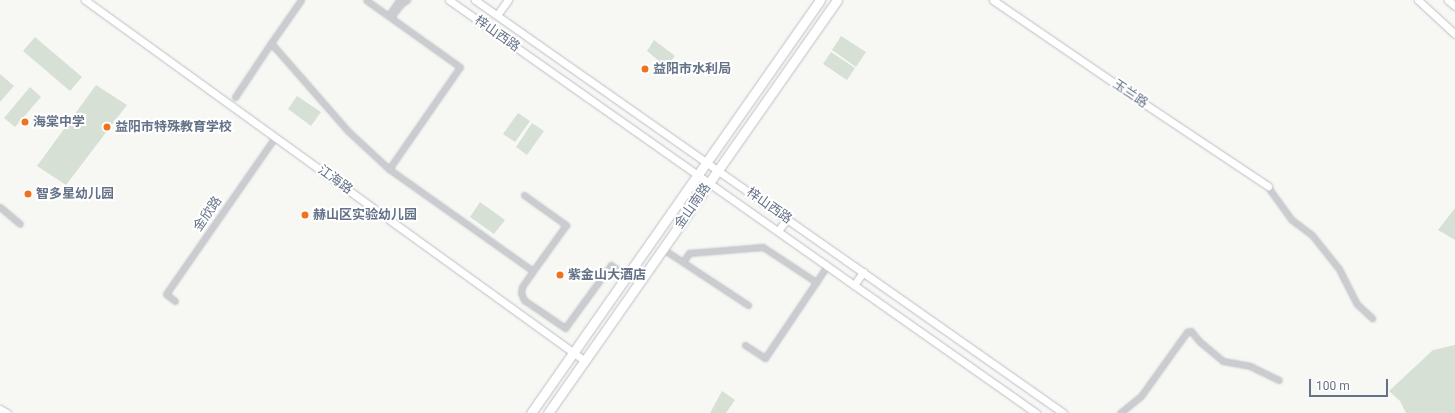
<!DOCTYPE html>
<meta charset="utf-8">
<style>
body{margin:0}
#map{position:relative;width:1455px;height:413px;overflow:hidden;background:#f7f8f4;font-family:Roboto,"Noto Sans SC",sans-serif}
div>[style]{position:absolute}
.green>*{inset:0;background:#d7e0d5}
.roads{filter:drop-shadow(0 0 1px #bbbfc5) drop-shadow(0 0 1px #bbbfc5)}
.street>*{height:5px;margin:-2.5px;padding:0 2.5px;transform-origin:2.5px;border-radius:2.5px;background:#caccd0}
.secondary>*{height:7px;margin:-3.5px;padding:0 3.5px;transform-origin:3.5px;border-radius:3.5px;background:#fff}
.highway>*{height:9px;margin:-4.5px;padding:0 4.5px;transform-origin:4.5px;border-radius:4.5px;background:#fff}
.dots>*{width:11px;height:11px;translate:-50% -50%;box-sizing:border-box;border:2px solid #fff;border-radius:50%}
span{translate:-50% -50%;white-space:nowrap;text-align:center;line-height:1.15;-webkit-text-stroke:4px #fff;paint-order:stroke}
.street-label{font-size:13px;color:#647288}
.poi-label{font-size:13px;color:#647288;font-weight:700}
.left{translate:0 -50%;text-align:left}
.scale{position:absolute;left:1309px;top:379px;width:79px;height:18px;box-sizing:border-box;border:2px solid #647288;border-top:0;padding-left:5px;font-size:12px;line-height:14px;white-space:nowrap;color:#647288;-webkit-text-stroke:3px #fff;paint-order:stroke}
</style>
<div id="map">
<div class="green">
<div style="clip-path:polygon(841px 36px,866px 52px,856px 67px,832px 50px)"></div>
<div style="clip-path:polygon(35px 37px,82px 77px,70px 91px,23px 51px)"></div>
<div style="clip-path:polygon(654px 40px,675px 56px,666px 67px,647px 51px)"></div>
<div style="clip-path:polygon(831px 52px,855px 68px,847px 80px,823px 64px)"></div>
<div style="clip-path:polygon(0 74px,14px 86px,0 102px)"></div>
<div style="clip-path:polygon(96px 85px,127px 105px,66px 185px,37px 166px)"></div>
<div style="clip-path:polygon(30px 87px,41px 97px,15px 127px,4px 118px)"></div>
<div style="clip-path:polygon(297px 96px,321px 112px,311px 126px,288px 109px)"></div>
<div style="clip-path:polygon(518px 113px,530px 121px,515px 142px,503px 134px)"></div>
<div style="clip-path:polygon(532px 123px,544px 131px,527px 155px,516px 147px)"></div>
<div style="clip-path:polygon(480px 202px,505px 220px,494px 234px,470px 217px)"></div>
<div style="clip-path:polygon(1455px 208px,1455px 240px,1438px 230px)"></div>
<div style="clip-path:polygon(1455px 345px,1455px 413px,1406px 413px,1400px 401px,1389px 391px,1433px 350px)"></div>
<div style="clip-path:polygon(722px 391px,735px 400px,726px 413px,710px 413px)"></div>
</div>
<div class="roads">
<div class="street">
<div style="left:301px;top:0;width:52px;rotate:124.9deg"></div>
<div style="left:271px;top:43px;width:117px;rotate:48.8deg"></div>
<div style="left:348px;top:131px;width:56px;rotate:42.8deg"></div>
<div style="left:389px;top:169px;width:124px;rotate:-55.2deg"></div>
<div style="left:460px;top:67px;width:115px;rotate:-144.5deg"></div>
<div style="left:389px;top:15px;width:18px;rotate:-56deg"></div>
<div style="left:391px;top:17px;width:18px;rotate:-52deg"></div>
<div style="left:402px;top:3px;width:6px;rotate:-31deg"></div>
<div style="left:235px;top:97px;width:65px;rotate:-56.3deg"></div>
<div style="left:389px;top:169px;width:176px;rotate:35.3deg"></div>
<div style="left:533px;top:271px;width:19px;rotate:125deg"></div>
<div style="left:522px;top:287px;width:6px;rotate:99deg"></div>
<div style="left:521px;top:293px;width:8px;rotate:67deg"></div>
<div style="left:524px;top:300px;width:50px;rotate:34.3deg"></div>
<div style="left:565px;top:328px;width:78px;rotate:-53.9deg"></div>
<div style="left:611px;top:265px;width:19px;rotate:35deg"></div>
<div style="left:1268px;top:186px;width:4px;rotate:63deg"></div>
<div style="left:1270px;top:190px;width:37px;rotate:54deg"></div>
<div style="left:1292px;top:220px;width:25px;rotate:37deg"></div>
<div style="left:1312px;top:235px;width:43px;rotate:51.5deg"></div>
<div style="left:1339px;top:269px;width:39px;rotate:63deg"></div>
<div style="left:1357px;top:304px;width:21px;rotate:43deg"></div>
<div style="left:524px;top:195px;width:52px;rotate:35.5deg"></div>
<div style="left:566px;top:225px;width:57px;rotate:125.7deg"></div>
<div style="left:0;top:207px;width:26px;rotate:40deg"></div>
<div style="left:663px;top:249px;width:102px;rotate:33.4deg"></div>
<div style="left:683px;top:262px;width:11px;rotate:-56deg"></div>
<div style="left:689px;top:253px;width:74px;rotate:-4.6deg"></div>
<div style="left:763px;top:247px;width:64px;rotate:33.4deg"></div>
<div style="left:175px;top:301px;width:11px;rotate:-142deg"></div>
<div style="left:166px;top:294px;width:191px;rotate:-55.2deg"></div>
<div style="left:745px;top:345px;width:24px;rotate:33deg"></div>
<div style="left:765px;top:358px;width:111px;rotate:-56deg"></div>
<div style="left:1120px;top:413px;width:27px;rotate:-39deg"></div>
<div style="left:1141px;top:396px;width:65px;rotate:-54.4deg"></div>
<div style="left:1179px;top:343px;width:14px;rotate:-54deg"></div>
<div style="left:1187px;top:332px;width:4px;rotate:-14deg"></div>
<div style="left:1191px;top:331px;width:13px;rotate:51deg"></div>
<div style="left:1199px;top:341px;width:31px;rotate:40deg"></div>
<div style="left:1223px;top:361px;width:27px;rotate:10deg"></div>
<div style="left:1250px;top:366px;width:32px;rotate:26deg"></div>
</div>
<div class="secondary">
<div style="left:85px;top:0;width:617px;rotate:35.83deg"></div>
<div style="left:449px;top:0;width:718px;rotate:35.13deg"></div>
<div style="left:475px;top:0;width:719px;rotate:35.08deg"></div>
<div style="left:993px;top:0;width:184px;rotate:34.4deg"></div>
<div style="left:1145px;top:104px;width:148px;rotate:33.7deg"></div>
<div style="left:1418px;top:0;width:50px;rotate:42.6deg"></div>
<div style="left:1448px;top:0;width:9px;rotate:41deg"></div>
<div style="left:497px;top:15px;width:19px;rotate:-54deg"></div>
<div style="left:778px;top:231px;width:16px;rotate:-55deg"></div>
<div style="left:854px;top:285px;width:16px;rotate:-55deg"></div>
<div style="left:0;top:409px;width:8px;rotate:30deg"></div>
</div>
<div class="highway">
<div style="left:531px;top:413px;width:504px;rotate:-55.02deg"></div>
<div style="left:548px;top:413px;width:504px;rotate:-55.02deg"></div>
</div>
</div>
<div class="dots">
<div style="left:645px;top:69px;background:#f0731c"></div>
<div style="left:25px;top:122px;background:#f0731c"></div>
<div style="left:107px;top:127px;background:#f0731c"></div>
<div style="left:28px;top:194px;background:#f0731c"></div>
<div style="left:305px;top:215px;background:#f0731c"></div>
<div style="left:560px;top:275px;background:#f0731c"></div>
</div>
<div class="street-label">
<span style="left:497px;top:34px;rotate:35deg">梓山西路</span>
<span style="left:1130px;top:94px;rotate:34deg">玉兰路</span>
<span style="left:335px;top:180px;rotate:36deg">江海路</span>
<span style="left:693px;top:206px;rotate:-55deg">金山南路</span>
<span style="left:769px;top:206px;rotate:35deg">梓山西路</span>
<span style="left:208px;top:214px;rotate:-55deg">金欣路</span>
</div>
<div class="poi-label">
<span class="left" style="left:653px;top:69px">益阳市水利局</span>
<span class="left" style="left:33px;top:122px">海棠中学</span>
<span class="left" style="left:115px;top:127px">益阳市特殊教育学校</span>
<span class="left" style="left:36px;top:194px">智多星幼儿园</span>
<span class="left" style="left:313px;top:215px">赫山区实验幼儿园</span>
<span class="left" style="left:568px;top:275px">紫金山大酒店</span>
</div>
<div class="scale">100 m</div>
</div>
